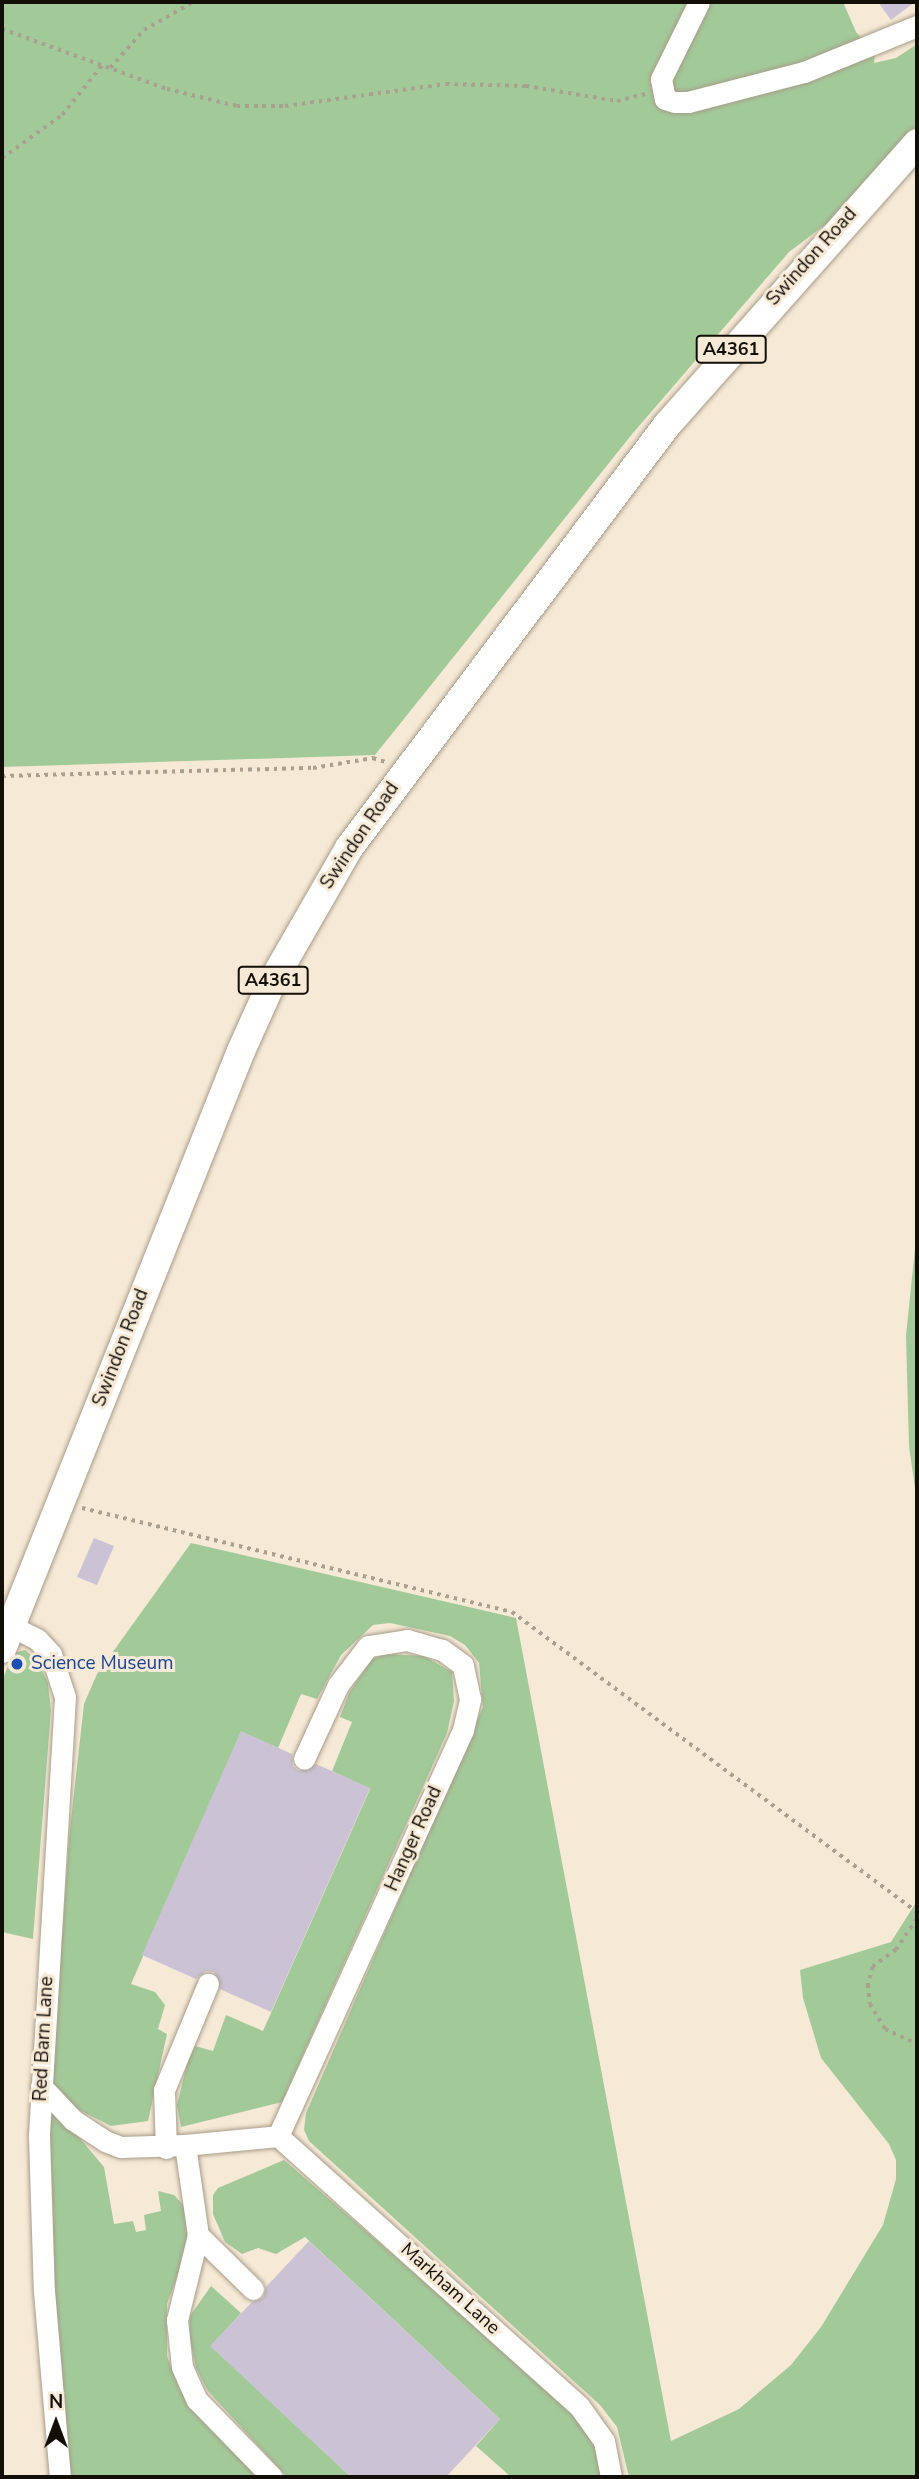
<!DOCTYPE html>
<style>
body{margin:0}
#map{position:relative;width:919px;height:2479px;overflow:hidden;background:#f6e9d5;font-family:"Nunito Sans",sans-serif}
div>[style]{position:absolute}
.green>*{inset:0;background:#a2ca99}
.building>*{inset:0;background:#cbc2d6}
.path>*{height:3.5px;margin-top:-1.75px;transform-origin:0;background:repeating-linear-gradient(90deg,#aaa090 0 3.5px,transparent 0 8.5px)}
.roads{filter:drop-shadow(0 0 2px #a89c89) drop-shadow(0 0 2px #a89c89)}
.minor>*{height:21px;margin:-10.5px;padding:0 10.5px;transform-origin:10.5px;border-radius:10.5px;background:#fff}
.major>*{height:28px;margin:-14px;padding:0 14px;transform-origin:14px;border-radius:14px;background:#fff}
.dots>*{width:19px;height:19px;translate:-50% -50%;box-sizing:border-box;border:4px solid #f6e9d5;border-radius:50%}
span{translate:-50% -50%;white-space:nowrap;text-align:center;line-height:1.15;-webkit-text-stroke:6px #f6e9d5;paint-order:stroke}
.shield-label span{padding:2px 5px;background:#f6e9d5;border:2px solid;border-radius:5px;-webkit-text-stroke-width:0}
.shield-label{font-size:18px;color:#120e08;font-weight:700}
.street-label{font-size:19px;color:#120e08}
.transit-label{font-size:19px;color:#164399}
.left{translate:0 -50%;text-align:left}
.frame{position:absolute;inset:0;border:4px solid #120e08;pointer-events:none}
.north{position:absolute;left:21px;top:2388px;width:70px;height:70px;-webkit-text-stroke:5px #f6e9d5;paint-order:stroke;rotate:0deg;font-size:19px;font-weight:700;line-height:28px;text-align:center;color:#120e08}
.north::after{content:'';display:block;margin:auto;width:24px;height:32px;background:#120e08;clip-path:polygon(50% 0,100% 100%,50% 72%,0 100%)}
</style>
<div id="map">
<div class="green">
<div style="clip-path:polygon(2px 2px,843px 2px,856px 32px,875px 53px,874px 63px,896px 58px,917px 44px,917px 128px,834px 218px,789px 252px,633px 433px,375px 755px,2px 767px)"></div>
<div style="clip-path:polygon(917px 1229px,917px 1502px,909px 1446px,906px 1336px)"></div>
<div style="clip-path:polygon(191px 1543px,516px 1618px,671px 2441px,739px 2409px,791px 2365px,821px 2327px,883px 2225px,896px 2179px,896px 2160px,889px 2144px,821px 2058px,803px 1998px,800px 1970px,891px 1942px,917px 1901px,917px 2477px,629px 2477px,617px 2427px,600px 2405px,309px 2141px,304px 2130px,306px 2113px,483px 1707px,479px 1663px,465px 1645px,450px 1636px,390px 1623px,373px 1625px,341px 1655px,317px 1699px,301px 1694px,278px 1748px,241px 1732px,131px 1984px,155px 1992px,165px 2005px,158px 2029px,167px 2034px,148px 2121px,111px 2126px,63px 2102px,52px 2082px,69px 1838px,84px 1704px,97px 1674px)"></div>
<div style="clip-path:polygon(25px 1650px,36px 1659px,48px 1683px,51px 1710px,33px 1939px,2px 1932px,2px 1681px,13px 1653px)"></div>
<div style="clip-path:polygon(385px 1654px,424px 1656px,452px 1672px,454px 1701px,447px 1733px,282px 2102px,181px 2127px,177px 2105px,189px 2055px,195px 2046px,213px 2051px,226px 2015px,263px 2031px,370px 1789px,332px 1771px,352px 1722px,340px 1717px,349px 1693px,371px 1660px)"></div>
<div style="clip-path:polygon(48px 2109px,62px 2117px,104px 2167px,114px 2224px,133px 2221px,136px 2232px,146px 2230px,144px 2215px,161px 2211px,158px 2191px,174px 2195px,186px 2208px,188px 2248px,167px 2304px,167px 2356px,180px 2390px,205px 2421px,262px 2477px,64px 2477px,47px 2283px)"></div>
<div style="clip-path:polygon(284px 2160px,572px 2410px,595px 2445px,604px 2477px,511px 2477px,476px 2446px,500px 2419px,305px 2237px,276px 2254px,258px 2248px,242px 2254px,225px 2242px,213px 2214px,213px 2195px,218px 2188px)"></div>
<div style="clip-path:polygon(211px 2286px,241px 2313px,211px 2346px,351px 2477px,287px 2477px,208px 2391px,196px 2368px,189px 2335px,190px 2316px)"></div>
</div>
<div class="building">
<div style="clip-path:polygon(878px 2px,915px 2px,891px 20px)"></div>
<div style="clip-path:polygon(94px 1538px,114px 1546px,97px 1585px,77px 1577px)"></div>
<div style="clip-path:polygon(241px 1731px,292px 1754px,293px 1766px,299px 1771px,316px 1764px,370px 1788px,271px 2012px,220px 1989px,214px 1972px,206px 1971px,196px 1979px,142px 1955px)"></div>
<div style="clip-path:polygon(309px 2241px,500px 2419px,446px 2477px,351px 2477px,210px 2346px,252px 2302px,263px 2298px,266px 2287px)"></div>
</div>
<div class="path">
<div style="left:2px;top:29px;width:176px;rotate:20deg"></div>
<div style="left:167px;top:89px;width:72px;rotate:13.7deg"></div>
<div style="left:237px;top:106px;width:48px"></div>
<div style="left:285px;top:106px;width:162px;rotate:-7.8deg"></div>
<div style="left:446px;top:84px;width:80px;rotate:1.4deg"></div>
<div style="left:526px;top:86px;width:92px;rotate:9.4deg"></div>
<div style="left:617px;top:101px;width:29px;rotate:-14deg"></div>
<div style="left:110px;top:68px;width:51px;rotate:-48.2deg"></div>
<div style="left:144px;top:30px;width:56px;rotate:-29.7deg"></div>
<div style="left:2px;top:158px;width:74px;rotate:-35.6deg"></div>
<div style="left:62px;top:115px;width:64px;rotate:-51.3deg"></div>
<div style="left:2px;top:776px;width:311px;rotate:-1.5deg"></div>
<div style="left:313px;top:768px;width:61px;rotate:-9.5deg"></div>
<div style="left:373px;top:758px;width:14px;rotate:17deg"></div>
<div style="left:82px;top:1508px;width:442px;rotate:13.6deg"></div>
<div style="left:512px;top:1612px;width:504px;rotate:36.53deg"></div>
<div style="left:917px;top:1919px;width:37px;rotate:124deg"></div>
<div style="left:896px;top:1950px;width:29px;rotate:144deg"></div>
<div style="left:873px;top:1967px;width:19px;rotate:106deg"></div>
<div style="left:868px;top:1985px;width:19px;rotate:84deg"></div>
<div style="left:870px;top:2004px;width:29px;rotate:59deg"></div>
<div style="left:885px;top:2029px;width:35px;rotate:25deg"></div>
</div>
<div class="roads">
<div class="minor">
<div style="left:699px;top:2px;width:86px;rotate:116.3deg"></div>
<div style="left:661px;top:79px;width:20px;rotate:79deg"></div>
<div style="left:665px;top:99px;width:10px;rotate:17deg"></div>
<div style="left:675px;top:102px;width:13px"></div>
<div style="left:688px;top:102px;width:120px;rotate:-14.5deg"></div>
<div style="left:804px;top:72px;width:122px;rotate:-22.2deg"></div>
<div style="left:11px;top:1626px;width:29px;rotate:27deg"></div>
<div style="left:37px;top:1639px;width:21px;rotate:47deg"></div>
<div style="left:51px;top:1654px;width:45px;rotate:72deg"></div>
<div style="left:65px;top:1697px;width:440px;rotate:93.4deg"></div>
<div style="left:39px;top:2136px;width:155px;rotate:88.2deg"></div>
<div style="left:44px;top:2291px;width:187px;rotate:85.1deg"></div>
<div style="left:41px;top:2086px;width:47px;rotate:46.7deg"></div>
<div style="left:73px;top:2120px;width:38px;rotate:33deg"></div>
<div style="left:105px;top:2141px;width:17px;rotate:21deg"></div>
<div style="left:121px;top:2147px;width:64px;rotate:-1.8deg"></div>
<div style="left:185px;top:2145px;width:91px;rotate:81.8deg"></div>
<div style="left:198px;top:2235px;width:88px;rotate:103.9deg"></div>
<div style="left:177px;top:2320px;width:47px;rotate:83.9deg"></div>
<div style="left:182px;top:2367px;width:36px;rotate:66deg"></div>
<div style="left:197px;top:2400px;width:107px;rotate:45.8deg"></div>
<div style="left:278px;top:2136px;width:446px;rotate:-65.5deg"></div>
<div style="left:463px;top:1730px;width:32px;rotate:-77deg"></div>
<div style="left:470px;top:1699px;width:35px;rotate:-102deg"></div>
<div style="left:463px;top:1665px;width:26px;rotate:-144deg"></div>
<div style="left:442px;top:1650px;width:36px;rotate:-164deg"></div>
<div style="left:407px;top:1640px;width:39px;rotate:171deg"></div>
<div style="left:368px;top:1646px;width:49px;rotate:127.6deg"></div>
<div style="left:338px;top:1685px;width:81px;rotate:114.7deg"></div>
<div style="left:278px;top:2136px;width:404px;rotate:41.9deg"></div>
<div style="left:579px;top:2406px;width:43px;rotate:54.5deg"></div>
<div style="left:604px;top:2441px;width:37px;rotate:79deg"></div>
<div style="left:185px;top:2145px;width:93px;rotate:-5.5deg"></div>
<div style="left:166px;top:2148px;width:58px;rotate:-92deg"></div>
<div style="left:164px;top:2090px;width:115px;rotate:-67.5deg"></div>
<div style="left:198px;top:2235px;width:77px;rotate:44.5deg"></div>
</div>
<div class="major">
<div style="left:2px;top:1649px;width:644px;rotate:-68.22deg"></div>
<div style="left:241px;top:1051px;width:76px;rotate:-65.8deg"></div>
<div style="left:272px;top:982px;width:155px;rotate:-60.1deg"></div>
<div style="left:349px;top:848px;width:529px;rotate:-53.07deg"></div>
<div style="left:667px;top:425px;width:377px;rotate:-48.4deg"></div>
</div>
</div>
<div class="dots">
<div style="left:17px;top:1664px;background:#1a4fb4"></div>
</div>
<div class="shield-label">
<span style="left:731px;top:349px">A4361</span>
<span style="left:273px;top:980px">A4361</span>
</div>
<div class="street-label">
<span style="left:812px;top:257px;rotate:-48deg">Swindon Road</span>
<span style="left:360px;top:836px;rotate:-56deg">Swindon Road</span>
<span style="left:121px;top:1348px;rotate:-69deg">Swindon Road</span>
<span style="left:414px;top:1839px;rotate:-66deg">Hanger Road</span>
<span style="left:44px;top:2039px;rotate:-87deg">Red Barn Lane</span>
<span style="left:450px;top:2289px;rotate:42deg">Markham Lane</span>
</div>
<div class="transit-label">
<span class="left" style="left:31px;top:1664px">Science Museum</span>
</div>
<div class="frame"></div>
<div class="north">N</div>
</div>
